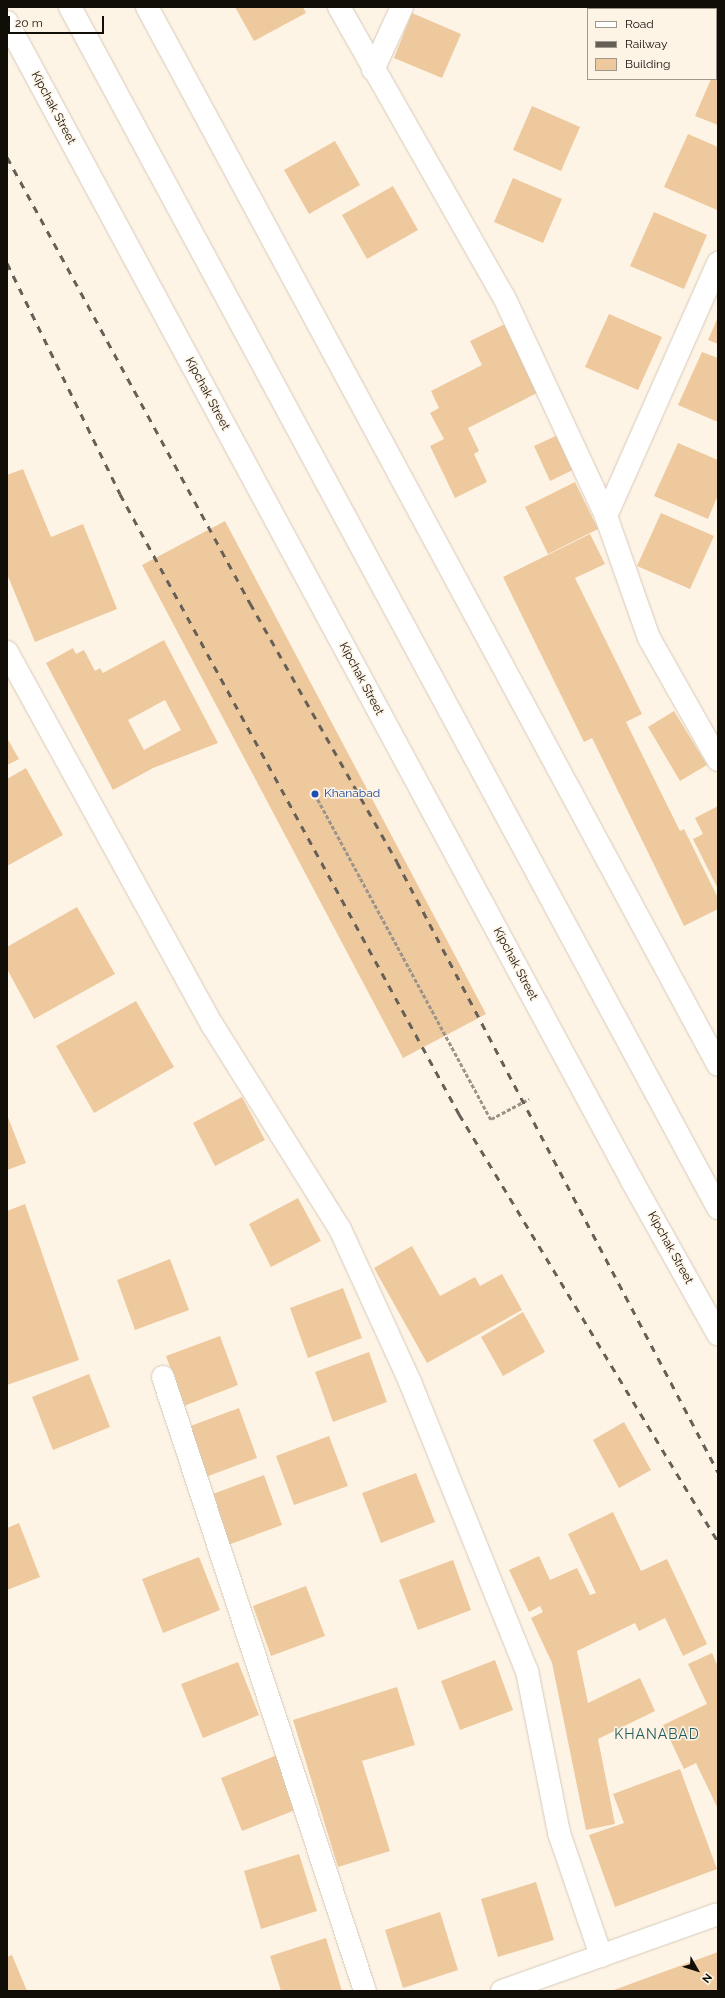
<!DOCTYPE html>
<style>
body{margin:0}
#map{position:relative;width:725px;height:1998px;overflow:hidden;background:#fef4e6;font-family:Raleway,sans-serif}
div>[style]{position:absolute}
.building>*{inset:0;background:#eec99e}
.path>*{height:2.5px;margin-top:-1.25px;transform-origin:0;background:repeating-linear-gradient(90deg,#9c948a 0 4px,transparent 0 6px)}
.roads{filter:drop-shadow(0 0 1px #d6cab8) drop-shadow(0 0 1px #d6cab8)}
.minor>*{height:22px;margin:-11px;padding:0 11px;transform-origin:11px;border-radius:11px;background:#fff}
.major>*{height:22px;margin:-11px;padding:0 11px;transform-origin:11px;border-radius:11px;background:#fff}
.rail>*{height:3px;margin-top:-1.5px;transform-origin:0;background:repeating-linear-gradient(90deg,#655f56 0 7px,transparent 0 14px)}
.dots>*{width:11px;height:11px;translate:-50% -50%;box-sizing:border-box;border:2px solid #fef4e6;border-radius:50%}
span{translate:-50% -50%;white-space:nowrap;text-align:center;line-height:1.15;-webkit-text-stroke:3px #fef4e6;paint-order:stroke}
.street-label{font-size:12px;color:#110d07}
.transit-label{font-size:12px;color:#164399}
.left{translate:0 -50%;text-align:left}
.quarter-label{font-size:14px;color:#215b5c;letter-spacing:1px}
.frame{position:absolute;inset:0;border:8px solid #110d07;pointer-events:none}
.legend{position:absolute;left:587px;top:8px;width:130px;height:72px;box-sizing:border-box;background:#fef4e6;border:1px solid #9f988d;margin:0;padding:5px 7px;list-style:none;font-size:12px;color:#110d07}
.legend li{display:flex;align-items:center;gap:8px;height:20px}
.legend b{width:20px;border:1px solid #9f988d}
.north{position:absolute;left:677px;top:1950px;width:40px;height:40px;-webkit-text-stroke:3px #fef4e6;paint-order:stroke;rotate:129deg;font-size:11px;font-weight:700;line-height:16px;text-align:center;color:#110d07}
.north::after{content:'';display:block;margin:auto;width:14px;height:18px;background:#110d07;clip-path:polygon(50% 0,100% 100%,50% 72%,0 100%)}
.scale{position:absolute;left:8px;top:16px;width:96px;height:18px;box-sizing:border-box;border:2px solid #110d07;border-top:0;padding-left:5px;font-size:12px;line-height:14px;white-space:nowrap;color:#110d07;-webkit-text-stroke:3px #fef4e6;paint-order:stroke}
</style>
<div id="map">
<div class="building">
<div style="clip-path:polygon(235px 7px,303px 7px,306px 13px,254px 41px)"></div>
<div style="clip-path:polygon(412px 13px,461px 34px,442px 78px,394px 58px)"></div>
<div style="clip-path:polygon(718px 63px,718px 125px,695px 116px,711px 79px,716px 79px)"></div>
<div style="clip-path:polygon(532px 106px,580px 127px,561px 171px,513px 150px)"></div>
<div style="clip-path:polygon(688px 134px,718px 147px,717px 210px,664px 187px)"></div>
<div style="clip-path:polygon(335px 141px,360px 185px,309px 214px,284px 170px)"></div>
<div style="clip-path:polygon(513px 178px,562px 199px,543px 243px,494px 222px)"></div>
<div style="clip-path:polygon(393px 186px,418px 230px,367px 259px,342px 215px)"></div>
<div style="clip-path:polygon(654px 212px,707px 235px,684px 289px,630px 266px)"></div>
<div style="clip-path:polygon(609px 314px,662px 337px,638px 390px,585px 367px)"></div>
<div style="clip-path:polygon(718px 317px,718px 344px,708px 340px)"></div>
<div style="clip-path:polygon(505px 324px,539px 392px,468px 428px,479px 451px,474px 454px,487px 482px,455px 498px,430px 446px,444px 439px,430px 413px,439px 408px,431px 391px,482px 365px,470px 341px)"></div>
<div style="clip-path:polygon(702px 352px,718px 358px,718px 422px,678px 405px)"></div>
<div style="clip-path:polygon(558px 435px,575px 469px,550px 481px,534px 446px)"></div>
<div style="clip-path:polygon(678px 443px,718px 460px,718px 495px,708px 519px,654px 496px)"></div>
<div style="clip-path:polygon(23px 469px,51px 537px,83px 524px,117px 609px,35px 642px,7px 574px,7px 475px)"></div>
<div style="clip-path:polygon(575px 482px,598px 529px,548px 554px,525px 507px)"></div>
<div style="clip-path:polygon(661px 513px,714px 536px,690px 589px,637px 566px)"></div>
<div style="clip-path:polygon(225px 521px,486px 1014px,403px 1058px,142px 565px)"></div>
<div style="clip-path:polygon(590px 534px,605px 564px,575px 578px,642px 714px,626px 722px,680px 831px,684px 829px,718px 898px,718px 909px,684px 926px,592px 738px,584px 742px,503px 577px)"></div>
<div style="clip-path:polygon(evenodd,164px 640px,218px 743px,153px 768px,113px 790px,46px 663px,73px 648px,76px 654px,84px 650px,95px 671px,100px 668px,103px 673px,164px 640px,165px 700px,181px 730px,144px 750px,128px 720px,165px 700px)"></div>
<div style="clip-path:polygon(674px 711px,707px 765px,680px 781px,648px 727px)"></div>
<div style="clip-path:polygon(7px 738px,19px 759px,7px 765px)"></div>
<div style="clip-path:polygon(26px 768px,63px 835px,7px 866px,7px 779px)"></div>
<div style="clip-path:polygon(718px 806px,718px 889px,693px 839px,703px 834px,695px 818px)"></div>
<div style="clip-path:polygon(77px 907px,115px 974px,34px 1019px,7px 969px,7px 947px)"></div>
<div style="clip-path:polygon(136px 1001px,174px 1067px,94px 1113px,56px 1046px)"></div>
<div style="clip-path:polygon(242px 1097px,265px 1140px,215px 1166px,193px 1123px)"></div>
<div style="clip-path:polygon(7px 1115px,26px 1163px,7px 1170px)"></div>
<div style="clip-path:polygon(298px 1198px,321px 1241px,271px 1267px,249px 1224px)"></div>
<div style="clip-path:polygon(25px 1204px,79px 1360px,7px 1385px,7px 1211px)"></div>
<div style="clip-path:polygon(412px 1246px,440px 1296px,475px 1277px,480px 1286px,502px 1274px,522px 1310px,427px 1363px,374px 1268px)"></div>
<div style="clip-path:polygon(170px 1259px,189px 1310px,135px 1330px,117px 1280px)"></div>
<div style="clip-path:polygon(343px 1288px,362px 1338px,308px 1358px,290px 1308px)"></div>
<div style="clip-path:polygon(523px 1312px,545px 1352px,503px 1376px,481px 1337px)"></div>
<div style="clip-path:polygon(220px 1336px,238px 1385px,184px 1406px,166px 1356px)"></div>
<div style="clip-path:polygon(369px 1352px,387px 1402px,333px 1422px,315px 1372px)"></div>
<div style="clip-path:polygon(89px 1374px,110px 1427px,53px 1450px,32px 1397px)"></div>
<div style="clip-path:polygon(239px 1408px,257px 1458px,203px 1478px,185px 1428px)"></div>
<div style="clip-path:polygon(624px 1422px,651px 1470px,619px 1488px,593px 1440px)"></div>
<div style="clip-path:polygon(329px 1436px,348px 1486px,294px 1505px,276px 1456px)"></div>
<div style="clip-path:polygon(416px 1473px,435px 1522px,381px 1543px,362px 1493px)"></div>
<div style="clip-path:polygon(264px 1475px,282px 1525px,228px 1545px,210px 1495px)"></div>
<div style="clip-path:polygon(613px 1512px,641px 1571px,667px 1559px,707px 1644px,683px 1656px,665px 1618px,639px 1631px,635px 1623px,577px 1651px,588px 1703px,640px 1678px,655px 1711px,598px 1739px,615px 1824px,586px 1830px,552px 1663px,531px 1618px,543px 1612px,540px 1606px,529px 1612px,509px 1570px,539px 1556px,550px 1580px,577px 1568px,590px 1595px,596px 1593px,568px 1534px)"></div>
<div style="clip-path:polygon(19px 1523px,40px 1577px,7px 1590px,7px 1528px)"></div>
<div style="clip-path:polygon(199px 1557px,220px 1610px,163px 1633px,142px 1579px)"></div>
<div style="clip-path:polygon(453px 1560px,471px 1610px,418px 1630px,399px 1580px)"></div>
<div style="clip-path:polygon(306px 1586px,325px 1636px,271px 1656px,253px 1606px)"></div>
<div style="clip-path:polygon(712px 1653px,718px 1667px,718px 1809px,696px 1763px,684px 1769px,663px 1725px,707px 1704px,688px 1664px)"></div>
<div style="clip-path:polygon(495px 1660px,513px 1710px,460px 1730px,441px 1681px)"></div>
<div style="clip-path:polygon(238px 1662px,259px 1715px,203px 1738px,181px 1684px)"></div>
<div style="clip-path:polygon(397px 1687px,415px 1745px,362px 1761px,390px 1851px,338px 1867px,293px 1720px)"></div>
<div style="clip-path:polygon(277px 1755px,298px 1809px,242px 1831px,221px 1778px)"></div>
<div style="clip-path:polygon(680px 1769px,717px 1869px,615px 1907px,589px 1835px,624px 1823px,613px 1794px)"></div>
<div style="clip-path:polygon(299px 1854px,317px 1911px,261px 1929px,244px 1871px)"></div>
<div style="clip-path:polygon(536px 1882px,554px 1940px,498px 1957px,481px 1899px)"></div>
<div style="clip-path:polygon(440px 1912px,458px 1970px,403px 1988px,385px 1930px)"></div>
<div style="clip-path:polygon(326px 1938px,342px 1991px,281px 1991px,270px 1956px)"></div>
<div style="clip-path:polygon(718px 1952px,718px 1991px,611px 1991px)"></div>
<div style="clip-path:polygon(12px 1955px,27px 1991px,7px 1991px,7px 1957px)"></div>
</div>
<div class="path">
<div style="left:315px;top:794px;width:370px;rotate:61.6deg"></div>
<div style="left:491px;top:1119px;width:43px;rotate:-27.8deg"></div>
</div>
<div class="roads">
<div class="minor">
<div style="left:147px;top:7px;width:1202px;rotate:61.64deg"></div>
<div style="left:339px;top:7px;width:334px;rotate:60.4deg"></div>
<div style="left:504px;top:297px;width:242px;rotate:65deg"></div>
<div style="left:606px;top:516px;width:129px;rotate:70.6deg"></div>
<div style="left:649px;top:638px;width:140px;rotate:60.5deg"></div>
<div style="left:373px;top:70px;width:69px;rotate:-65.3deg"></div>
<div style="left:606px;top:516px;width:277px;rotate:-66.1deg"></div>
<div style="left:7px;top:652px;width:427px;rotate:61.2deg"></div>
<div style="left:213px;top:1026px;width:239px;rotate:58deg"></div>
<div style="left:340px;top:1229px;width:168px;rotate:65.4deg"></div>
<div style="left:410px;top:1382px;width:312px;rotate:68deg"></div>
<div style="left:527px;top:1671px;width:165px;rotate:78.8deg"></div>
<div style="left:559px;top:1833px;width:130px;rotate:71.1deg"></div>
<div style="left:163px;top:1377px;width:646px;rotate:71.79deg"></div>
<div style="left:502px;top:1991px;width:229px;rotate:-19.6deg"></div>
</div>
<div class="major">
<div style="left:70px;top:7px;width:1365px;rotate:61.65deg"></div>
<div style="left:7px;top:22px;width:1317px;rotate:61.66deg"></div>
<div style="left:632px;top:1181px;width:176px;rotate:60.7deg"></div>
</div>
</div>
<div class="rail">
<div style="left:7px;top:157px;width:508px;rotate:61.42deg"></div>
<div style="left:250px;top:603px;width:298px;rotate:60.4deg"></div>
<div style="left:397px;top:862px;width:689px;rotate:62.25deg"></div>
<div style="left:7px;top:263px;width:257px;rotate:63.9deg"></div>
<div style="left:120px;top:494px;width:707px;rotate:61.33deg"></div>
<div style="left:459px;top:1114px;width:499px;rotate:58.8deg"></div>
</div>
<div class="dots">
<div style="left:315px;top:794px;background:#1a4fb4"></div>
</div>
<div class="street-label">
<span style="left:53px;top:108px;rotate:62deg">Kipchak Street</span>
<span style="left:207px;top:394px;rotate:62deg">Kipchak Street</span>
<span style="left:361px;top:679px;rotate:62deg">Kipchak Street</span>
<span style="left:515px;top:964px;rotate:62deg">Kipchak Street</span>
<span style="left:670px;top:1248px;rotate:61deg">Kipchak Street</span>
</div>
<div class="transit-label">
<span class="left" style="left:324px;top:794px">Khanabad</span>
</div>
<div class="quarter-label">
<span style="left:657px;top:1734px">KHANABAD</span>
</div>
<div class="frame"></div>
<ul class="legend">
<li><b style="height:5px;background:#fff"></b>Road</li>
<li><b style="height:5px;background:#655f56"></b>Railway</li>
<li><b style="height:11px;background:#eec99e"></b>Building</li>
</ul>
<div class="north">N</div>
<div class="scale">20 m</div>
</div>
